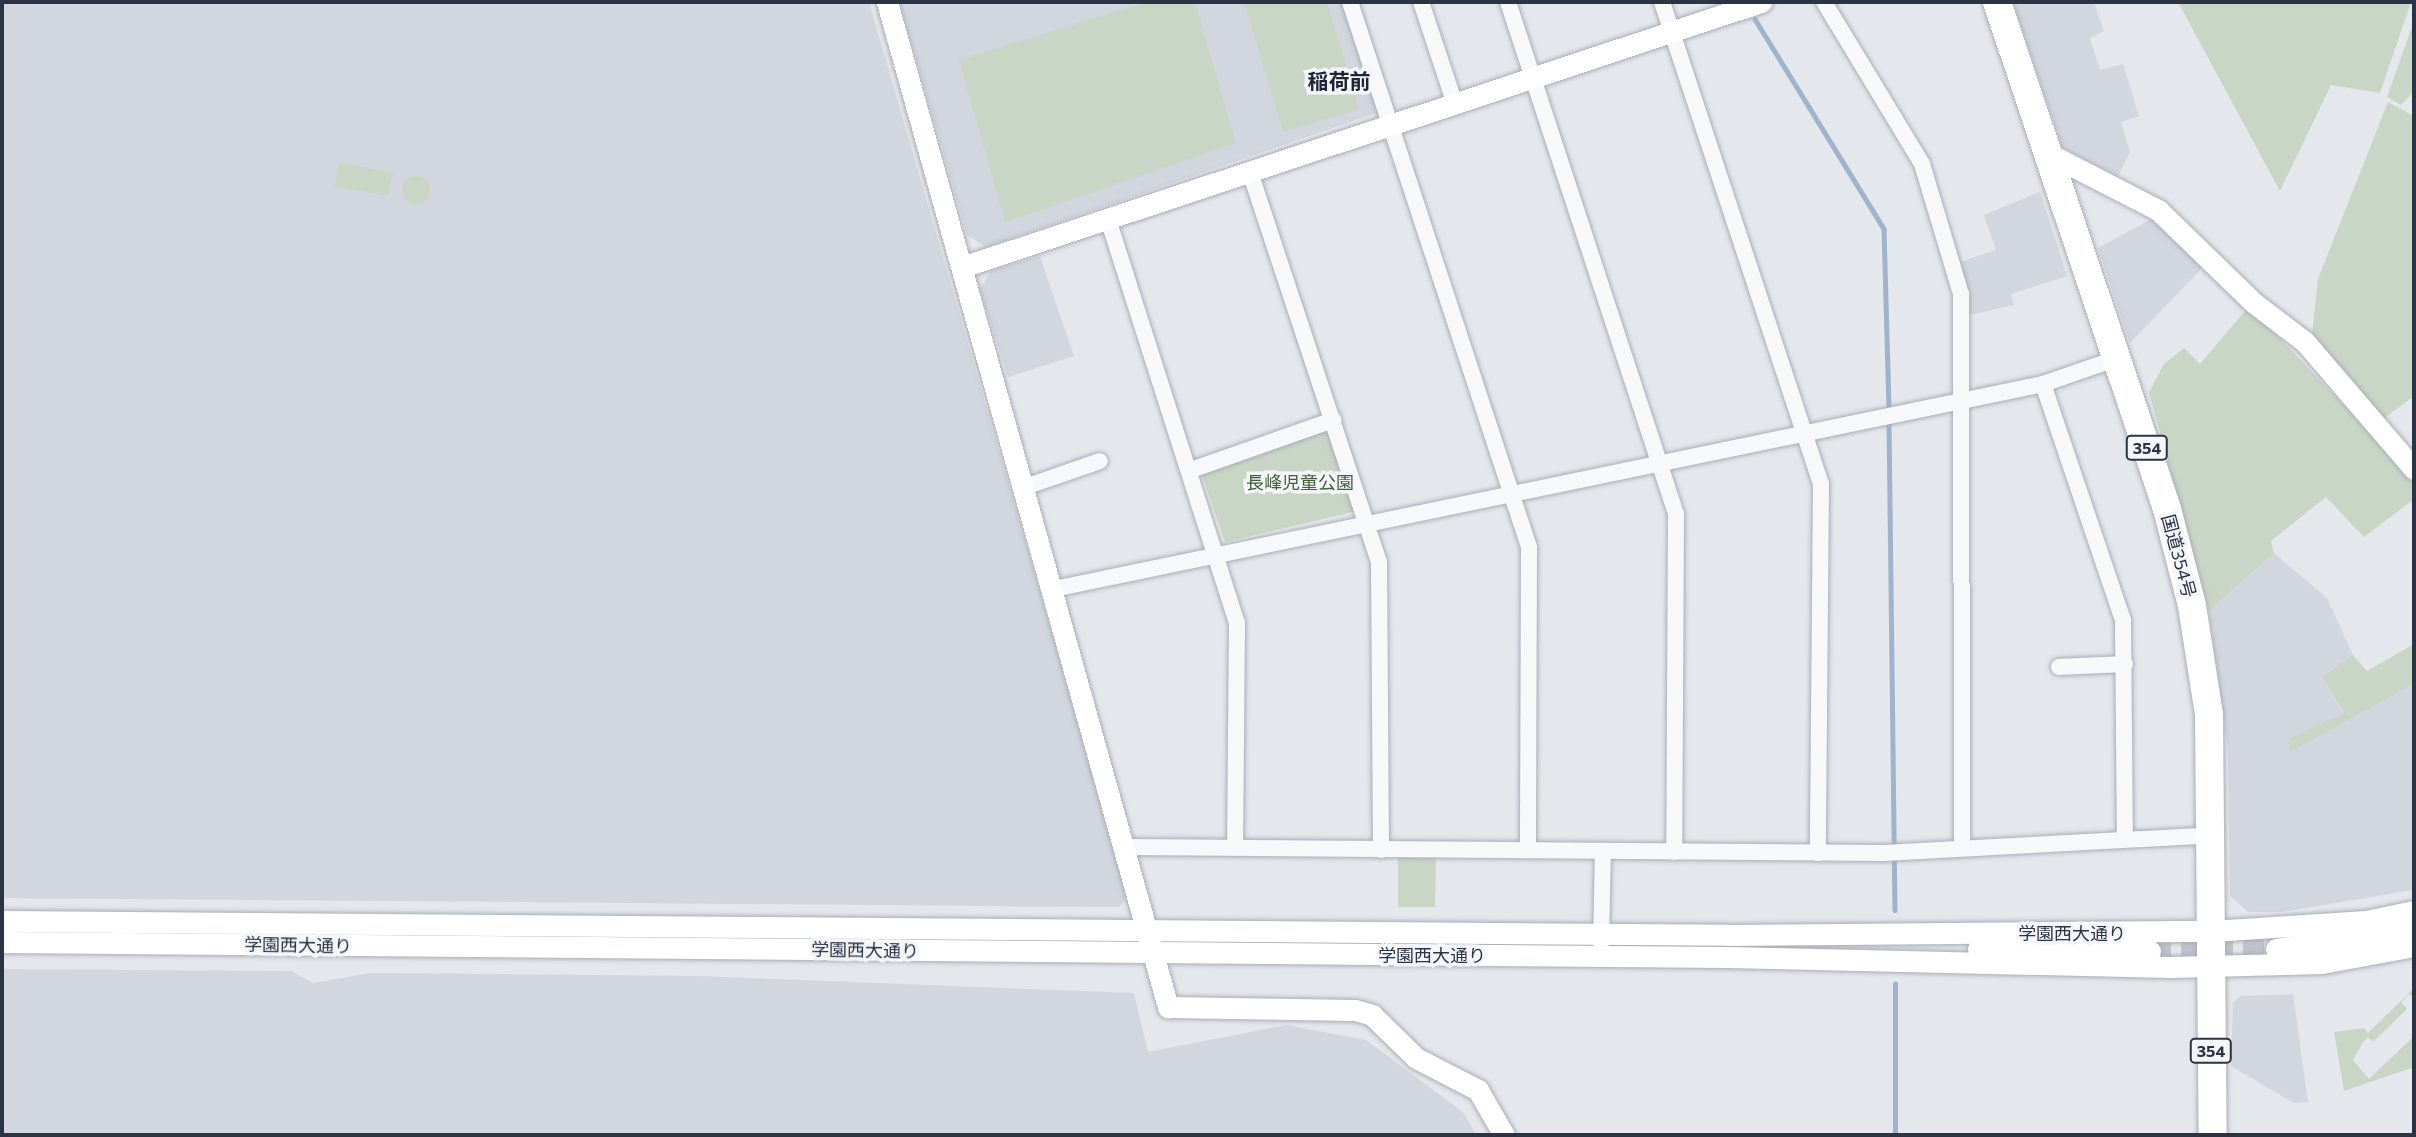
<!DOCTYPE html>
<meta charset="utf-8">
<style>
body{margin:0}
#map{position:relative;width:2416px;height:1137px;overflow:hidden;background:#e4e7ec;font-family:Commissioner,"Noto Sans JP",sans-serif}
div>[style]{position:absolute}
.built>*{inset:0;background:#d2d6de}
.green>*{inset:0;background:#c9d6c5}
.round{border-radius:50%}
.stream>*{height:4.5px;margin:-2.25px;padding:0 2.25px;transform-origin:2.25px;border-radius:2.25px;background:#9fb4cc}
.secondary-tunnel>*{height:21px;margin-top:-10.5px;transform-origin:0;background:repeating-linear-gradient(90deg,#bfc3cb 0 21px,transparent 0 31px)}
.roads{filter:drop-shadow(0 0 2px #a9aeb7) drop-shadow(0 0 2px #a9aeb7)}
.street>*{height:16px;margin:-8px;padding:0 8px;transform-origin:8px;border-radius:8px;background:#f7f8fa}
.secondary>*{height:21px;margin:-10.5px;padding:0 10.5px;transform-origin:10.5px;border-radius:10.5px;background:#fff}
.highway>*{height:28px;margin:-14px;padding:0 14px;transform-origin:14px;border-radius:14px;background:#fff}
span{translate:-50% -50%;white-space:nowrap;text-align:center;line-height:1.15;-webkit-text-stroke:7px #f4f6f9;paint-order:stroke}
.shield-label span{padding:2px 5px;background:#f4f6f9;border:2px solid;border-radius:5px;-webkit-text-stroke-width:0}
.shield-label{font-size:16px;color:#2b3445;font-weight:700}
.park-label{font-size:18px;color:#3f6138}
.street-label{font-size:18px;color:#2b3445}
.quarter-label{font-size:21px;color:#1d2536;font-weight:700}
.frame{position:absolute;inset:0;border:4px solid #2b3445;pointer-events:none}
</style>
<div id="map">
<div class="built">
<div style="clip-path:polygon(2px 2px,869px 2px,1128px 896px,1119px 907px,2px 898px)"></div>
<div style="clip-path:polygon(900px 2px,1342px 2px,1379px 112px,986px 247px,967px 235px)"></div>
<div style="clip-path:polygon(2013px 2px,2094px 2px,2104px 31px,2090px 38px,2100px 70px,2123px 64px,2139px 116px,2121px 122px,2130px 152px,2118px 176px,2063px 148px)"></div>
<div style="clip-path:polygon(2040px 192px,2067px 276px,2011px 294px,2014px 305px,1970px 315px,1960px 262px,1996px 250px,1984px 215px)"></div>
<div style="clip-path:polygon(2157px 216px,2205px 265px,2130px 343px,2098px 248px)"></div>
<div style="clip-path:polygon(1040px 256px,1074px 356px,1008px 377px,980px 289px,991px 271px)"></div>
<div style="clip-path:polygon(2274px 553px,2327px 598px,2353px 655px,2322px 677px,2344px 714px,2289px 738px,2291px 751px,2414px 684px,2414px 890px,2282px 912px,2248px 912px,2230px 896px,2228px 751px,2209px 611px)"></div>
<div style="clip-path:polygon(2px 969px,291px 971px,313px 983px,371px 973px,697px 976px,1134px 993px,1148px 1052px,1286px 1025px,1366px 1040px,1464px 1113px,1476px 1135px,2px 1135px)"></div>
<div style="clip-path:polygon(2293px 994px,2308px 1102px,2294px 1103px,2231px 1066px,2233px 1003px,2240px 996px)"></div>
</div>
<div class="green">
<div style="clip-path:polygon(1147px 2px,1195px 2px,1236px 143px,1005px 222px,959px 60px)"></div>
<div style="clip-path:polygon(1244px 2px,1327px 2px,1359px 109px,1283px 132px)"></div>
<div style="clip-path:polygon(2178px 2px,2411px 2px,2380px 93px,2331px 85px,2280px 191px)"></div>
<div style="clip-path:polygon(2414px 21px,2414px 91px,2401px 105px,2387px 97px)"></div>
<div style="clip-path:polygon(2388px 102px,2414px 116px,2414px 396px,2383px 419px,2312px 335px,2318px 279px)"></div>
<div style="clip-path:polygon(339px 162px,393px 173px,388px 196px,335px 186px)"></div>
<div class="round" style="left:402px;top:176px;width:28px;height:28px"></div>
<div style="clip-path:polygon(2249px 306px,2414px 479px,2414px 499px,2364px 537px,2326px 497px,2271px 541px,2274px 553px,2209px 611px,2149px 392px,2164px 364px,2184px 348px,2200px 364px)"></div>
<div style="clip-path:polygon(1327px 429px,1357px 511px,1225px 542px,1201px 472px)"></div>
<div style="clip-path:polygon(2414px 644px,2414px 684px,2290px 752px,2289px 738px,2344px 713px,2322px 677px,2353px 655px,2367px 671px)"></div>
<div style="clip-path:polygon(1398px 857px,1436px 857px,1435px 907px,1398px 907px)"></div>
<div style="clip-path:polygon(2414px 988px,2414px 999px,2409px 994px,2401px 1002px,2407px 1009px,2373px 1042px,2368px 1037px,2363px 1042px,2353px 1060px,2369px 1079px,2414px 1036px,2414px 1067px,2344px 1091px,2334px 1032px,2364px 1028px,2368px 1033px)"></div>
</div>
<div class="stream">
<div style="left:1755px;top:19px;width:246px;rotate:58.4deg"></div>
<div style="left:1884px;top:229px;width:183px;rotate:88.4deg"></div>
<div style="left:1889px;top:421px;width:489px;rotate:89.3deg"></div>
<div style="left:1895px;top:1135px;width:151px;rotate:-90deg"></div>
</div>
<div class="secondary-tunnel">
<div style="left:2150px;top:951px;width:126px;rotate:-0.9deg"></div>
</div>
<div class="roads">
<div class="street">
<div style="left:1350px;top:2px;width:574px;rotate:71.82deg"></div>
<div style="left:1529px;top:547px;width:302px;rotate:90.2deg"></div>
<div style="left:1421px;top:2px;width:108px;rotate:71.6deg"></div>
<div style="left:1508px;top:2px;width:539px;rotate:71.83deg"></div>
<div style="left:1676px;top:514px;width:338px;rotate:90.3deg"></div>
<div style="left:1662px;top:2px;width:508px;rotate:71.74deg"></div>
<div style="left:1821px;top:484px;width:369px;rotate:90.5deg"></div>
<div style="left:1824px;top:2px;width:189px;rotate:58.8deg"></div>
<div style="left:1922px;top:164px;width:136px;rotate:73.3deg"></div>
<div style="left:1961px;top:294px;width:554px;rotate:89.9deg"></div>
<div style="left:1250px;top:172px;width:410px;rotate:71.7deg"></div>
<div style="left:1379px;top:561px;width:289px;rotate:89.6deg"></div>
<div style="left:1108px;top:219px;width:423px;rotate:72.3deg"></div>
<div style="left:1237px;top:622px;width:225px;rotate:90.5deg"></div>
<div style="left:2043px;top:384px;width:249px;rotate:71.3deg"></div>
<div style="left:2123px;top:620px;width:218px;rotate:89.5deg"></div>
<div style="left:1191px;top:470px;width:151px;rotate:-19.4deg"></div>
<div style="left:1025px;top:487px;width:79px;rotate:-19.1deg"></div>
<div style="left:1054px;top:589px;width:1010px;rotate:-11.71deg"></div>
<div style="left:2043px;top:384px;width:79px;rotate:-19.1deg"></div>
<div style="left:2059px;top:667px;width:66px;rotate:-2.6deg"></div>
<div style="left:1128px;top:847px;width:756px;rotate:0.45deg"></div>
<div style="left:1884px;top:853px;width:311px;rotate:-3.1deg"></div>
<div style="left:1601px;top:943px;width:92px;rotate:-88.8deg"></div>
</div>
<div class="secondary">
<div style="left:887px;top:2px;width:1044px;rotate:74.38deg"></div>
<div style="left:1168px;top:1007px;width:187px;rotate:0.9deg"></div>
<div style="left:1355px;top:1010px;width:18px;rotate:16deg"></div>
<div style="left:1372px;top:1015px;width:62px;rotate:44.3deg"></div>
<div style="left:1416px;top:1058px;width:70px;rotate:27.3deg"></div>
<div style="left:1478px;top:1090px;width:52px;rotate:60deg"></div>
<div style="left:2049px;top:154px;width:123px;rotate:27.2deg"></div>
<div style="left:2158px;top:210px;width:134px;rotate:44.1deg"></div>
<div style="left:2254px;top:303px;width:64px;rotate:37.4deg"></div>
<div style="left:2305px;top:342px;width:167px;rotate:49.4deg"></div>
<div style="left:962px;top:267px;width:842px;rotate:-18.35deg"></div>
<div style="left:2px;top:921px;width:1726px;rotate:0.46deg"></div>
<div style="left:1728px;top:935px;width:483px;rotate:-0.5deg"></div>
<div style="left:2211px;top:931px;width:155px;rotate:-3.7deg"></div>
<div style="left:2366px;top:921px;width:49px;rotate:-11.8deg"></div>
<div style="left:2px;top:942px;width:1727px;rotate:0.5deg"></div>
<div style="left:1729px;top:957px;width:441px;rotate:1.3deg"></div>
<div style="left:2170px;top:967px;width:152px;rotate:-1.5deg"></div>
<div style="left:2322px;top:963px;width:94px;rotate:-10.5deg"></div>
<div style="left:1978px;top:949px;width:172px;rotate:0.7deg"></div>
<div style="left:2276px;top:949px;width:139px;rotate:-8.2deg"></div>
</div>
<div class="highway">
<div style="left:1997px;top:2px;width:535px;rotate:71.46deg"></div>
<div style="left:2167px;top:509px;width:100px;rotate:75.5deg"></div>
<div style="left:2192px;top:606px;width:110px;rotate:81.1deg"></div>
<div style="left:2209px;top:715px;width:420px;rotate:89.5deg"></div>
</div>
</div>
<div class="shield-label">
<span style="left:2147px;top:448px">354</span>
<span style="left:2211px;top:1051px">354</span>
</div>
<div class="park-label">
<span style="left:1300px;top:482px">長峰児童公園</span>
</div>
<div class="street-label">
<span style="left:2179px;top:556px;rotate:75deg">国道354号</span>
<span style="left:2072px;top:933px">学園西大通り</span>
<span style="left:298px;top:945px;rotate:1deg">学園西大通り</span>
<span style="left:865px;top:950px;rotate:1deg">学園西大通り</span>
<span style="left:1432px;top:955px">学園西大通り</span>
</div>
<div class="quarter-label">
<span style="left:1339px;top:81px">稲荷前</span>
</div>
<div class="frame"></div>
</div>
